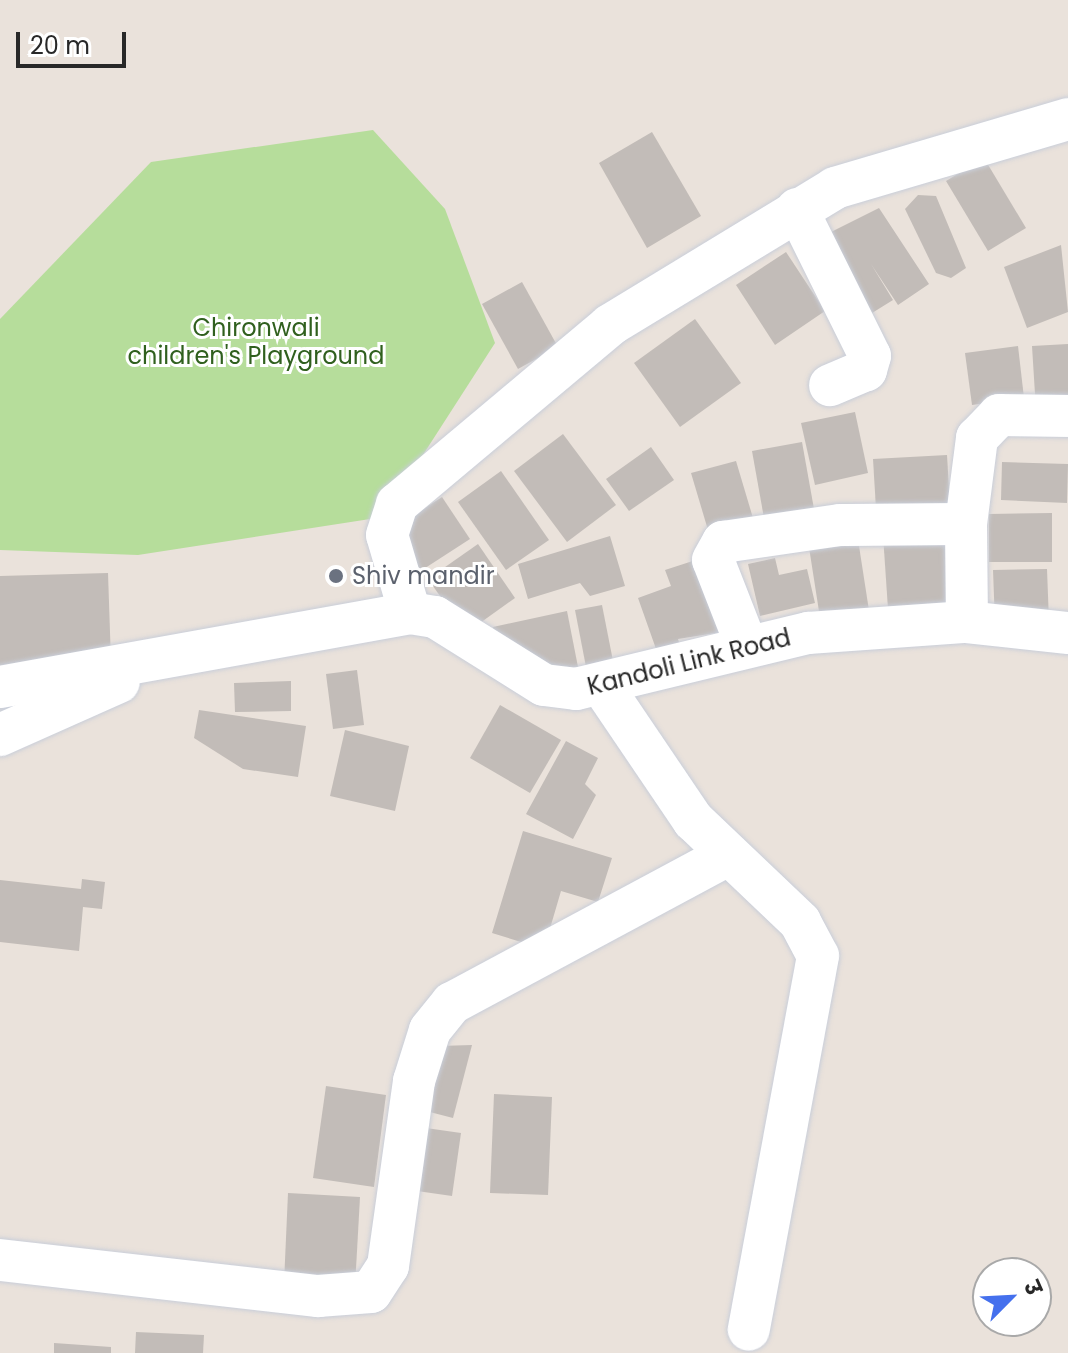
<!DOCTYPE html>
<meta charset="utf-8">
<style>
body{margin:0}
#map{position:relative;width:1068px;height:1353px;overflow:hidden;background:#eae2db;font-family:Poppins,"Noto Sans Devanagari",sans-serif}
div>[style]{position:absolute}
.green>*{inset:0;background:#b6dd9b}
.building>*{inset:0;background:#c2bcb8}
.roads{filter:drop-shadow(0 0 2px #c9ced9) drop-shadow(0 0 2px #c9ced9)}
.street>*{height:42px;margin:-21px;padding:0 21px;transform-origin:21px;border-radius:21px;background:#fff}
.dots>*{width:22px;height:22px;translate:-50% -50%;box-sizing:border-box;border:4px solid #fff;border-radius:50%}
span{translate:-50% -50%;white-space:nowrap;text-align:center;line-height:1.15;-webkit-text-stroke:6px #fff;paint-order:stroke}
.park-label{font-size:24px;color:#30601e}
.worship-label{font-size:24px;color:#5b616d}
.left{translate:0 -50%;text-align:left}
.street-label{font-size:24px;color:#282828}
.north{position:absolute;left:972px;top:1257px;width:80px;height:80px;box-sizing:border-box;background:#fff;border:2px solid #a9a9a9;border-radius:50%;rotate:66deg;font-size:22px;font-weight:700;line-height:32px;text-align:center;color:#282828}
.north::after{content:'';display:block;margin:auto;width:28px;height:36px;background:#4570ed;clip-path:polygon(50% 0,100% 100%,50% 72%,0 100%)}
.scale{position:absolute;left:16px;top:32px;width:110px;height:36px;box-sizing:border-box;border:4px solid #282828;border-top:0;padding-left:10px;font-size:24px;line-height:28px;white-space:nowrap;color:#282828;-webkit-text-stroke:6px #fff;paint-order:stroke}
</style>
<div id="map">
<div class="green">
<div style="clip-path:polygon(373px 130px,445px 209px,495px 343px,383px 517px,138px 555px,0 550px,0 319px,151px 162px)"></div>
</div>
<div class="building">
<div style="clip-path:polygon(652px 132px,701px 216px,647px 248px,599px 163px)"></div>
<div style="clip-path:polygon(984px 158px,1026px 228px,988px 251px,946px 181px)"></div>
<div style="clip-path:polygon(918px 195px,936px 196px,966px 268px,951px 278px,936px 273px,905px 209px)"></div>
<div style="clip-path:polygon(879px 208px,929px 284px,898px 305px,871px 264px,893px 300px,864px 318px,815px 240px)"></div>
<div style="clip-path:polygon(1061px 245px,1068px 312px,1027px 328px,1004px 267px)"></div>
<div style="clip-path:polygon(786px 252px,825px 311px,775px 345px,736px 285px)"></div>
<div style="clip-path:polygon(522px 282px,558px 347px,518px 369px,482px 304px)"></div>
<div style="clip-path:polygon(695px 319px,741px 383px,680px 427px,634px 363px)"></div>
<div style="clip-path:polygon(1068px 344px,1068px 408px,1036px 410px,1032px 346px)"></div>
<div style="clip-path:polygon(1018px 346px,1024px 398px,972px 405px,965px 353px)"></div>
<div style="clip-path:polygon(855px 412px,868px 473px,815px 485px,801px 423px)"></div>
<div style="clip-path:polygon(563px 434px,616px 505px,567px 542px,514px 471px)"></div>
<div style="clip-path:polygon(802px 442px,814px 509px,764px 518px,752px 451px)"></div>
<div style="clip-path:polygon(651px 447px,674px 480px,629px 511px,606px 479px)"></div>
<div style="clip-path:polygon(947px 455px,950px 505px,876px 509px,873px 459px)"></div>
<div style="clip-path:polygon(736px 461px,753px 518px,708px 530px,691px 473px)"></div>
<div style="clip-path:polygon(1002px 462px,1068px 464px,1067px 503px,1001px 500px)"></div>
<div style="clip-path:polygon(501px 471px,549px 540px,506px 570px,458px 502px)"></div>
<div style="clip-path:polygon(442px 497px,470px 539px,419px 572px,391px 530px)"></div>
<div style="clip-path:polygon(1052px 513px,1052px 562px,989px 562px,989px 514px)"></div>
<div style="clip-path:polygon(945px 532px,949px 606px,888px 609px,883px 535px)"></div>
<div style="clip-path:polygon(857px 533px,870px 617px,821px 624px,808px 541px)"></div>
<div style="clip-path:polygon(610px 536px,625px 586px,590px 596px,580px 583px,528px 599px,518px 564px)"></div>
<div style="clip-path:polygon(478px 544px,515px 598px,466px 633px,428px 579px)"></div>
<div style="clip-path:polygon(702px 558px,728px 631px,678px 639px,683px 655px,661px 663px,638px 598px,671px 586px,665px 570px)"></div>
<div style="clip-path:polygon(775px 558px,779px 575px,807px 569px,815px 603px,760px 616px,748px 564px)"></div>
<div style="clip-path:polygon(1047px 569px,1049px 622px,995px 624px,993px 570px)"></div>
<div style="clip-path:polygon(108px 573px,111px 662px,0 666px,0 576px)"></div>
<div style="clip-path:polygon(602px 605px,614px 666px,587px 672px,575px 610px)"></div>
<div style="clip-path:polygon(567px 611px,578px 667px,545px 675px,498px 651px,493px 627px)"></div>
<div style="clip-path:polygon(357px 670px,364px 725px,333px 729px,326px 674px)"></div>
<div style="clip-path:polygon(291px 681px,291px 711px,235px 712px,234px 683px)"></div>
<div style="clip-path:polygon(500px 705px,561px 740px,530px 793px,470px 758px)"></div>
<div style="clip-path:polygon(199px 710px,306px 726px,298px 777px,243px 769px,194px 738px)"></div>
<div style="clip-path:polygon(345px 730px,409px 746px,395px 811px,330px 796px)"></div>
<div style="clip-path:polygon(566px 741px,598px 758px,585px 784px,596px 795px,573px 839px,526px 814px)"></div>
<div style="clip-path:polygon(523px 831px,612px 858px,598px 902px,561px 891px,544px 949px,492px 933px)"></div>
<div style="clip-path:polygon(82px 879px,105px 882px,102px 909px,83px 907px,79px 951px,0 942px,0 880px,81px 889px)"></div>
<div style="clip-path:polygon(472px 1045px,453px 1118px,422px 1110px,439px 1046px)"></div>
<div style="clip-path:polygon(326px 1086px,386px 1095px,374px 1187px,313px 1178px)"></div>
<div style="clip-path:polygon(494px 1094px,552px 1097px,548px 1195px,490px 1193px)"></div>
<div style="clip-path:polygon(412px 1126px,461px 1133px,452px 1196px,403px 1189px)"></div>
<div style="clip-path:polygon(288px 1193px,360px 1197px,355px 1287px,284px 1283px)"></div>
<div style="clip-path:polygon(136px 1332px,204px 1335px,203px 1353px,135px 1353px)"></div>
<div style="clip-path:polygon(54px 1343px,111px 1347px,111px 1353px,54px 1353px)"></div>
</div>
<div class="roads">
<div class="street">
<div style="left:797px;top:209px;width:164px;rotate:63.6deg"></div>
<div style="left:870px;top:356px;width:15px;rotate:106deg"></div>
<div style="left:866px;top:370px;width:39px;rotate:157deg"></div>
<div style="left:410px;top:613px;width:81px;rotate:-106.4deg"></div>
<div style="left:387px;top:535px;width:33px;rotate:-72deg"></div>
<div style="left:397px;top:504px;width:278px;rotate:-40deg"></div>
<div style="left:610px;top:325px;width:263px;rotate:-31.3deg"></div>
<div style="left:835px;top:188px;width:243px;rotate:-16.5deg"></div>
<div style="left:967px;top:622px;width:98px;rotate:-90.6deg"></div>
<div style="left:966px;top:524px;width:87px;rotate:-82.7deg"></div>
<div style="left:977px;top:438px;width:32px;rotate:-46deg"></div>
<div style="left:999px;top:415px;width:69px;rotate:0.8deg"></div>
<div style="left:747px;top:647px;width:93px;rotate:-111.3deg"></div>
<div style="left:713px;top:560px;width:21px;rotate:-61deg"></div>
<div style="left:723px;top:542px;width:118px;rotate:-8.3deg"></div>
<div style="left:840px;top:525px;width:126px;rotate:-0.5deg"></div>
<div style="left:0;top:687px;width:417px;rotate:-10.2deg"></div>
<div style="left:410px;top:613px;width:25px;rotate:9deg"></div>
<div style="left:435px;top:617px;width:128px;rotate:32deg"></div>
<div style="left:544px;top:685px;width:32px;rotate:7deg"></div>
<div style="left:576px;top:689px;width:239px;rotate:-13.6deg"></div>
<div style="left:808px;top:633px;width:159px;rotate:-4deg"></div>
<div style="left:967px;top:622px;width:102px;rotate:6.2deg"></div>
<div style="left:603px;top:687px;width:161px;rotate:55.9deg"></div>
<div style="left:693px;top:820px;width:148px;rotate:43.6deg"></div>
<div style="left:800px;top:922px;width:38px;rotate:62deg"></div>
<div style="left:818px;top:956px;width:380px;rotate:100.5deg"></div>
<div style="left:0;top:735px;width:130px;rotate:-24deg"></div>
<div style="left:0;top:1260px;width:320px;rotate:6.5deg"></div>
<div style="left:318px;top:1296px;width:53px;rotate:-4.3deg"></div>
<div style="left:371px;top:1292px;width:31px;rotate:-57deg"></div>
<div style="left:388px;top:1266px;width:187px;rotate:-82deg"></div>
<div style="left:414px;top:1081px;width:53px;rotate:-72.6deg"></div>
<div style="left:430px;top:1030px;width:35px;rotate:-51deg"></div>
<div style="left:452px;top:1003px;width:311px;rotate:-28.2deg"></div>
</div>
</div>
<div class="dots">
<div style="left:336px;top:576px;background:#6b7280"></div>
</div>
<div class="park-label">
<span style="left:256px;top:342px">Chironwali<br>children's Playground</span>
</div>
<div class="worship-label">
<span class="left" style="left:352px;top:576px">Shiv mandir</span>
</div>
<div class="street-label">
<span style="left:689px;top:662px;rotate:-14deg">Kandoli Link Road</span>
</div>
<div class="north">उ</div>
<div class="scale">20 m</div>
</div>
